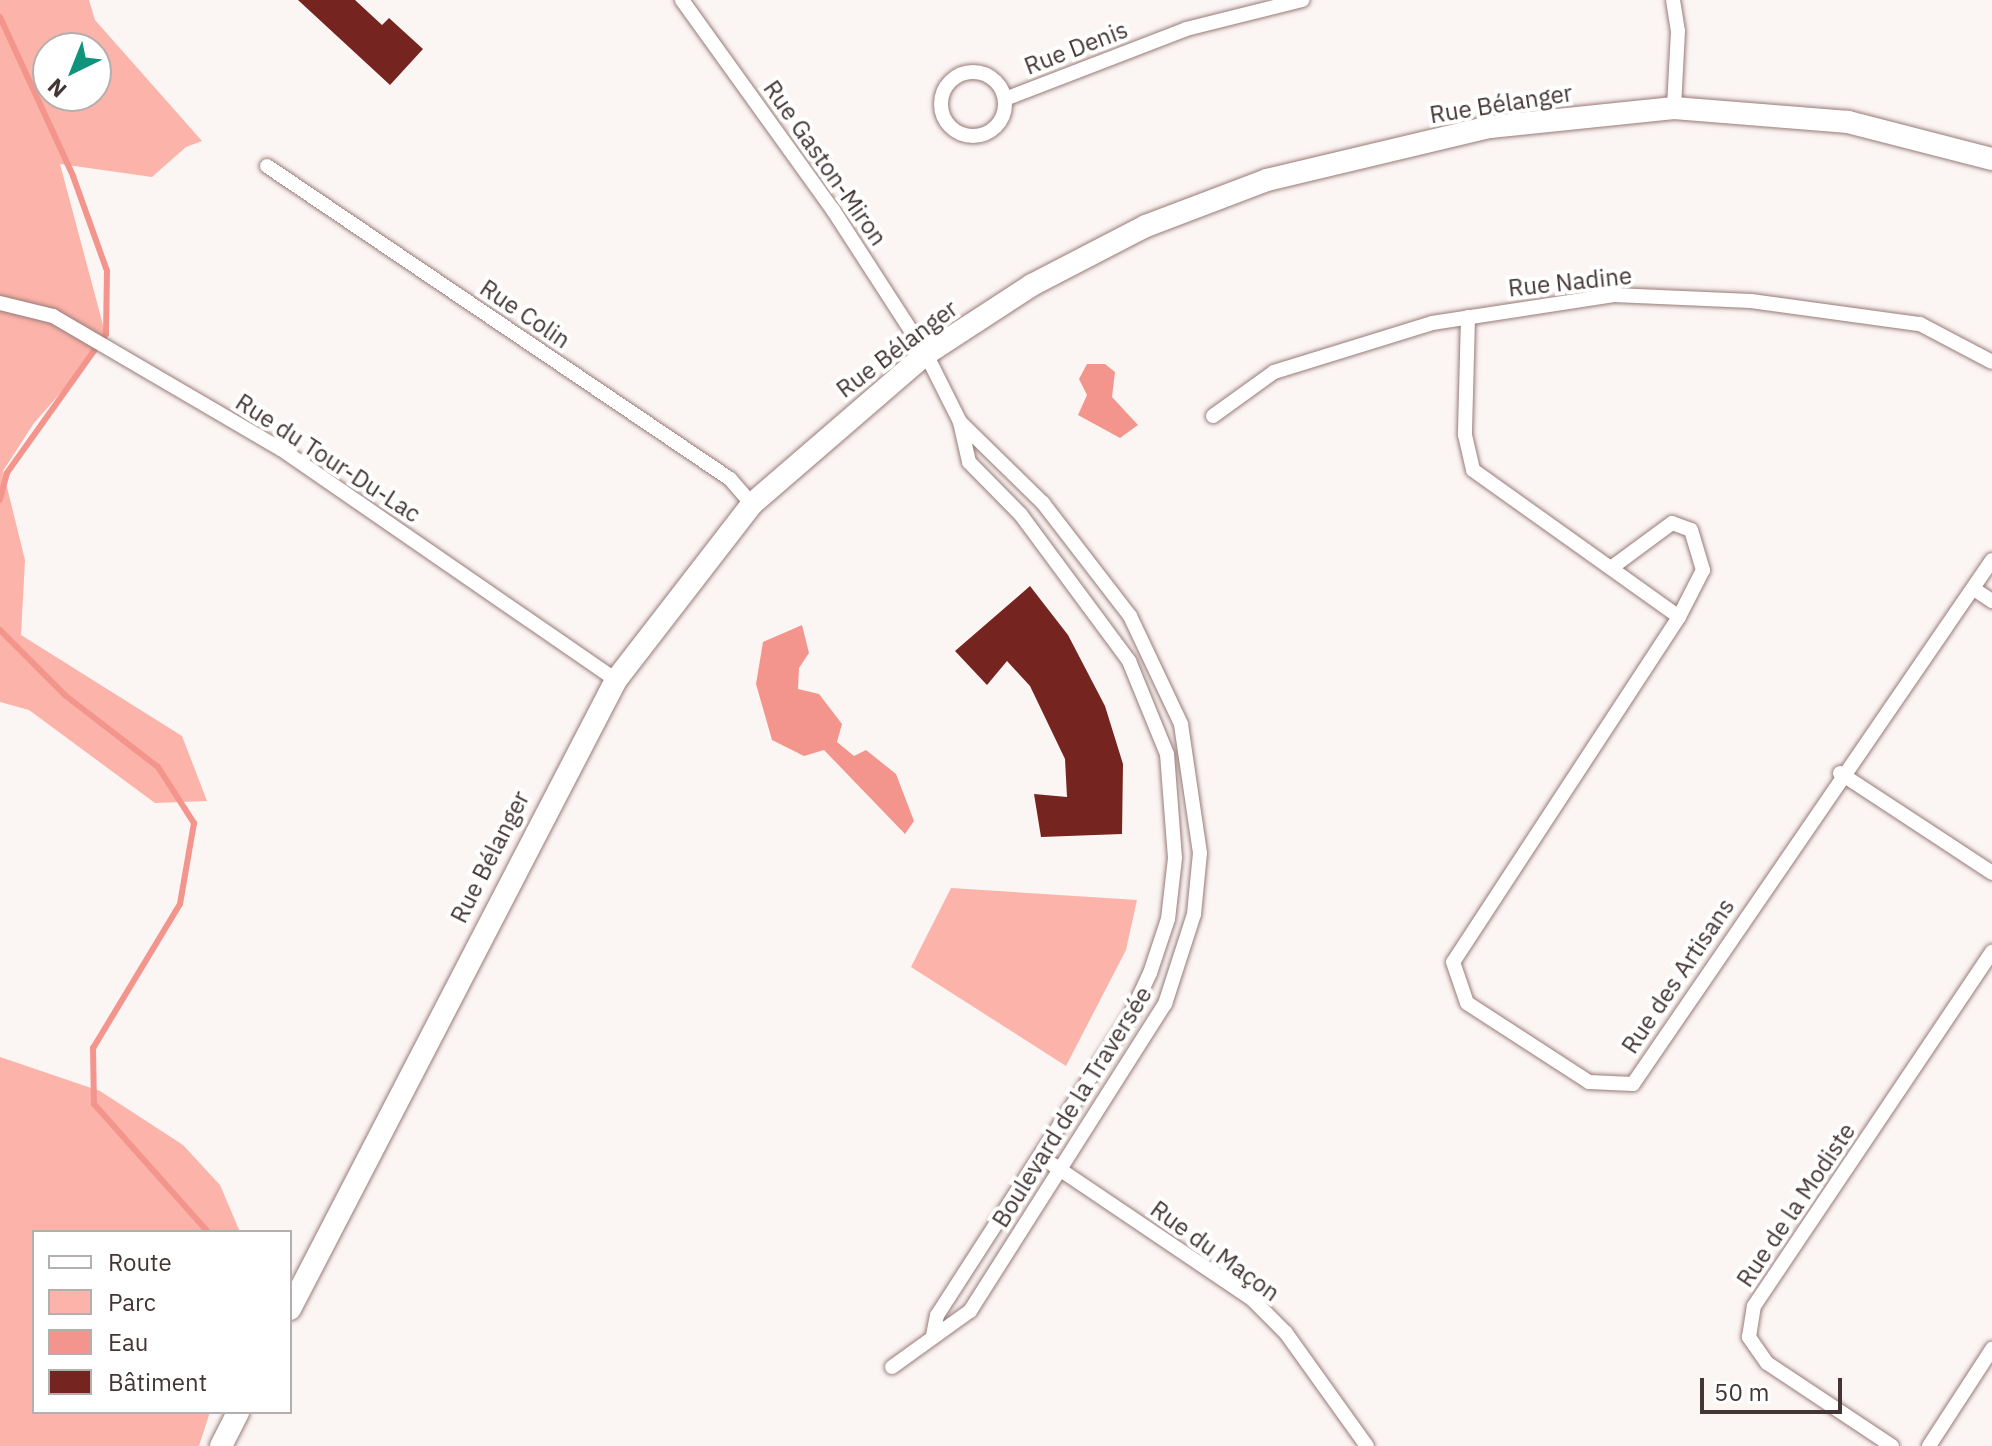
<!DOCTYPE html>
<meta charset="utf-8">
<style>
body{margin:0}
#map{position:relative;width:1992px;height:1446px;overflow:hidden;background:#fbf5f4;font-family:"IBM Plex Sans",sans-serif}
div>[style]{position:absolute}
.green>*{inset:0;background:#fcb3aa}
.water>*{inset:0;background:#f3958c}
.stream>*{height:6px;margin:-3px;padding:0 3px;transform-origin:3px;border-radius:3px;background:#f3958c}
.building>*{inset:0;background:#752420}
.roads{filter:drop-shadow(0 0 2px #987b77) drop-shadow(0 0 2px #987b77)}
.street>*{height:14px;margin:-7px;padding:0 7px;transform-origin:7px;border-radius:7px;background:#fff}
.street>.ring{margin:-7px;padding:0;box-sizing:content-box;background:none;border:14px solid #fff;border-radius:50%}
.secondary>*{height:22px;margin:-11px;padding:0 11px;transform-origin:11px;border-radius:11px;background:#fff}
span{translate:-50% -50%;white-space:nowrap;text-align:center;line-height:1.15;-webkit-text-stroke:8px #fff;paint-order:stroke}
.street-label{font-size:24px;color:#433635}
.legend{position:absolute;left:32px;top:1230px;width:260px;height:184px;box-sizing:border-box;background:#fff;border:2px solid #b4afae;margin:0;padding:10px 14px;list-style:none;font-size:24px;color:#433635}
.legend li{display:flex;align-items:center;gap:16px;height:40px}
.legend b{width:40px;border:2px solid #b4afae}
.north{position:absolute;left:32px;top:32px;width:80px;height:80px;box-sizing:border-box;background:#fff;border:2px solid #b4afae;border-radius:50%;rotate:223deg;font-size:22px;font-weight:700;line-height:32px;text-align:center;color:#433635}
.north::after{content:'';display:block;margin:auto;width:28px;height:36px;background:#10937d;clip-path:polygon(50% 0,100% 100%,50% 72%,0 100%)}
.scale{position:absolute;left:1700px;top:1378px;width:142px;height:36px;box-sizing:border-box;border:4px solid #433635;border-top:0;padding-left:10px;font-size:24px;line-height:28px;white-space:nowrap;color:#433635;-webkit-text-stroke:6px #fff;paint-order:stroke}
</style>
<div id="map">
<div class="green">
<div style="clip-path:polygon(evenodd,0 0,89px 0,95px 20px,202px 141px,186px 147px,152px 177px,60px 164px,107px 340px,34px 423px,3px 471px,25px 560px,21px 635px,182px 736px,207px 801px,155px 803px,29px 710px,0 702px,0 0,48px 48px,96px 48px,96px 96px,48px 96px,48px 48px)"></div>
<div style="clip-path:polygon(951px 888px,1137px 900px,1126px 950px,1066px 1066px,911px 967px)"></div>
<div style="clip-path:polygon(0 1057px,100px 1091px,183px 1145px,220px 1185px,240px 1232px,34px 1232px,34px 1412px,210px 1412px,199px 1446px,0 1446px)"></div>
</div>
<div class="water">
<div style="clip-path:polygon(1087px 364px,1105px 364px,1115px 372px,1112px 397px,1138px 425px,1120px 438px,1078px 415px,1087px 395px,1079px 379px)"></div>
<div style="clip-path:polygon(802px 625px,809px 653px,799px 668px,798px 689px,819px 694px,842px 724px,837px 742px,854px 756px,866px 750px,896px 774px,914px 821px,905px 834px,824px 750px,804px 756px,772px 740px,756px 684px,763px 642px)"></div>
</div>
<div class="stream">
<div style="left:0;top:17px;width:175px;rotate:65.3deg"></div>
<div style="left:73px;top:176px;width:101px;rotate:70.3deg"></div>
<div style="left:107px;top:271px;width:63px;rotate:90.9deg"></div>
<div style="left:106px;top:334px;width:171px;rotate:125.5deg"></div>
<div style="left:7px;top:473px;width:28px;rotate:105deg"></div>
<div style="left:0;top:630px;width:93px;rotate:45deg"></div>
<div style="left:66px;top:696px;width:116px;rotate:37.7deg"></div>
<div style="left:158px;top:767px;width:67px;rotate:57.3deg"></div>
<div style="left:194px;top:823px;width:82px;rotate:99.8deg"></div>
<div style="left:180px;top:904px;width:168px;rotate:121.1deg"></div>
<div style="left:93px;top:1048px;width:56px;rotate:89deg"></div>
<div style="left:94px;top:1104px;width:171px;rotate:48.3deg"></div>
</div>
<div class="building">
<div style="clip-path:polygon(298px 0,355px 0,382px 25px,389px 18px,423px 49px,390px 85px)"></div>
<div style="clip-path:polygon(1030px 586px,1068px 635px,1105px 706px,1123px 764px,1122px 834px,1041px 837px,1034px 794px,1067px 797px,1065px 759px,1030px 686px,1007px 661px,987px 685px,955px 651px)"></div>
</div>
<div class="roads">
<div class="street">
<div style="left:682px;top:0;width:259px;rotate:54.3deg"></div>
<div style="left:833px;top:210px;width:171px;rotate:57.1deg"></div>
<div style="left:926px;top:354px;width:76px;rotate:63.4deg"></div>
<div style="left:960px;top:422px;width:41px;rotate:77.3deg"></div>
<div style="left:969px;top:462px;width:74px;rotate:45.5deg"></div>
<div style="left:1021px;top:515px;width:182px;rotate:53.5deg"></div>
<div style="left:1129px;top:661px;width:100px;rotate:67.8deg"></div>
<div style="left:1167px;top:754px;width:104px;rotate:85.6deg"></div>
<div style="left:1175px;top:858px;width:61px;rotate:96.5deg"></div>
<div style="left:1168px;top:919px;width:57px;rotate:108.4deg"></div>
<div style="left:1150px;top:973px;width:47px;rotate:114.9deg"></div>
<div style="left:1130px;top:1016px;width:356px;rotate:122.8deg"></div>
<div style="left:937px;top:1315px;width:21px;rotate:101deg"></div>
<div style="left:1673px;top:0;width:31px;rotate:81deg"></div>
<div style="left:1678px;top:31px;width:77px;rotate:93deg"></div>
<div class="ring" style="left:941px;top:72px;width:50px;height:50px"></div>
<div style="left:1005px;top:99px;width:194px;rotate:-21.1deg"></div>
<div style="left:1186px;top:29px;width:120px;rotate:-14deg"></div>
<div style="left:267px;top:166px;width:559px;rotate:34.06deg"></div>
<div style="left:730px;top:479px;width:33px;rotate:49deg"></div>
<div style="left:0;top:303px;width:55px;rotate:13.8deg"></div>
<div style="left:53px;top:316px;width:264px;rotate:30.3deg"></div>
<div style="left:281px;top:449px;width:407px;rotate:34.6deg"></div>
<div style="left:1468px;top:317px;width:118px;rotate:91.5deg"></div>
<div style="left:1465px;top:435px;width:36px;rotate:77deg"></div>
<div style="left:1473px;top:470px;width:253px;rotate:35.5deg"></div>
<div style="left:1679px;top:617px;width:412px;rotate:123.2deg"></div>
<div style="left:1453px;top:962px;width:43px;rotate:71.1deg"></div>
<div style="left:1467px;top:1003px;width:145px;rotate:32.9deg"></div>
<div style="left:1589px;top:1082px;width:44px;rotate:2.6deg"></div>
<div style="left:1633px;top:1084px;width:635px;rotate:-55.58deg"></div>
<div style="left:1213px;top:416px;width:75px;rotate:-35.8deg"></div>
<div style="left:1274px;top:372px;width:165px;rotate:-17.2deg"></div>
<div style="left:1432px;top:323px;width:184px;rotate:-8.7deg"></div>
<div style="left:1614px;top:295px;width:137px;rotate:2.5deg"></div>
<div style="left:1751px;top:301px;width:171px;rotate:7.8deg"></div>
<div style="left:1920px;top:324px;width:81px;rotate:27.8deg"></div>
<div style="left:1611px;top:568px;width:76px;rotate:-36.4deg"></div>
<div style="left:1672px;top:523px;width:20px;rotate:20deg"></div>
<div style="left:1691px;top:530px;width:42px;rotate:73.3deg"></div>
<div style="left:1703px;top:570px;width:53px;rotate:117.1deg"></div>
<div style="left:1974px;top:589px;width:22px;rotate:34deg"></div>
<div style="left:1840px;top:773px;width:182px;rotate:33.3deg"></div>
<div style="left:1040px;top:1156px;width:256px;rotate:34deg"></div>
<div style="left:1252px;top:1299px;width:48px;rotate:45deg"></div>
<div style="left:1286px;top:1333px;width:139px;rotate:54.4deg"></div>
<div style="left:892px;top:1367px;width:96px;rotate:-35.7deg"></div>
<div style="left:970px;top:1311px;width:364px;rotate:-57.6deg"></div>
<div style="left:1165px;top:1004px;width:95px;rotate:-72.1deg"></div>
<div style="left:1194px;top:914px;width:61px;rotate:-84.4deg"></div>
<div style="left:1200px;top:853px;width:130px;rotate:-98.4deg"></div>
<div style="left:1181px;top:724px;width:119px;rotate:-115.3deg"></div>
<div style="left:1130px;top:616px;width:143px;rotate:-127.6deg"></div>
<div style="left:1043px;top:503px;width:116px;rotate:-135.7deg"></div>
<div style="left:1892px;top:1446px;width:150px;rotate:-146.4deg"></div>
<div style="left:1767px;top:1363px;width:32px;rotate:-125deg"></div>
<div style="left:1749px;top:1337px;width:31px;rotate:-81deg"></div>
<div style="left:1754px;top:1306px;width:427px;rotate:-56.1deg"></div>
<div style="left:1929px;top:1446px;width:116px;rotate:-57deg"></div>
</div>
<div class="secondary">
<div style="left:290px;top:1309px;width:708px;rotate:-62.6deg"></div>
<div style="left:616px;top:680px;width:222px;rotate:-52.3deg"></div>
<div style="left:752px;top:504px;width:230px;rotate:-40.8deg"></div>
<div style="left:926px;top:354px;width:126px;rotate:-33.1deg"></div>
<div style="left:1032px;top:285px;width:128px;rotate:-27.4deg"></div>
<div style="left:1146px;top:226px;width:129px;rotate:-20.8deg"></div>
<div style="left:1267px;top:180px;width:229px;rotate:-13.4deg"></div>
<div style="left:1490px;top:127px;width:185px;rotate:-5.9deg"></div>
<div style="left:1674px;top:108px;width:175px;rotate:4.6deg"></div>
<div style="left:1848px;top:122px;width:149px;rotate:14.4deg"></div>
<div style="left:221px;top:1446px;width:38px;rotate:-63deg"></div>
</div>
</div>
<div class="street-label">
<span style="left:1076px;top:48px;rotate:-21deg">Rue Denis</span>
<span style="left:1501px;top:104px;rotate:-9deg">Rue Bélanger</span>
<span style="left:825px;top:163px;rotate:55deg">Rue Gaston-Miron</span>
<span style="left:1570px;top:282px;rotate:-6deg">Rue Nadine</span>
<span style="left:525px;top:314px;rotate:34deg">Rue Colin</span>
<span style="left:897px;top:349px;rotate:-37deg">Rue Bélanger</span>
<span style="left:328px;top:458px;rotate:33deg">Rue du Tour-Du-Lac</span>
<span style="left:490px;top:857px;rotate:-63deg">Rue Bélanger</span>
<span style="left:1678px;top:976px;rotate:-56deg">Rue des Artisans</span>
<span style="left:1072px;top:1107px;rotate:-58deg">Boulevard de la Traversée</span>
<span style="left:1796px;top:1205px;rotate:-56deg">Rue de la Modiste</span>
<span style="left:1215px;top:1251px;rotate:36deg">Rue du Maçon</span>
</div>
<ul class="legend">
<li><b style="height:10px;background:#fff"></b>Route</li>
<li><b style="height:22px;background:#fcb3aa"></b>Parc</li>
<li><b style="height:22px;background:#f3958c"></b>Eau</li>
<li><b style="height:22px;background:#752420"></b>Bâtiment</li>
</ul>
<div class="north">N</div>
<div class="scale">50 m</div>
</div>
